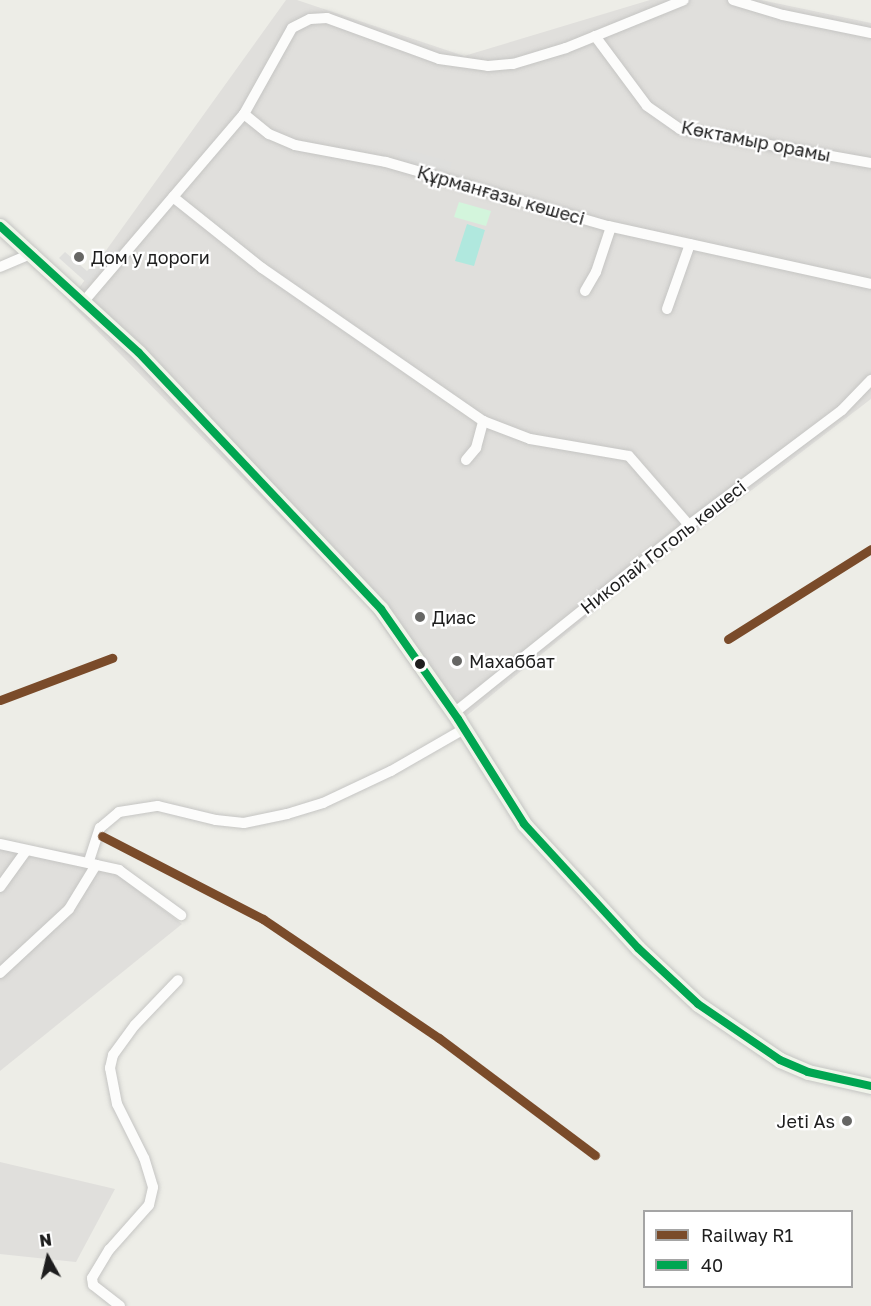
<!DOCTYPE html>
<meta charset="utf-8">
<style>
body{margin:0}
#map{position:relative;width:871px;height:1306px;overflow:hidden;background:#edede7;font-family:"Golos Text",sans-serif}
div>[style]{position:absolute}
.residential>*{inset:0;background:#e0dfdc}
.park>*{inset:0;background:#d3f5dc}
.pitch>*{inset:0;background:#b0e8de}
.parking>*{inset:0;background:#dfdfdd}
.roads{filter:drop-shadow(0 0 2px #c5c5c3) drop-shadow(0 0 2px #c5c5c3)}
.minor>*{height:10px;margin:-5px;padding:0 5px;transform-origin:5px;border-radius:5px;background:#fcfcfb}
.secondary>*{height:15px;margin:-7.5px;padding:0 7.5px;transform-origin:7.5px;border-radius:7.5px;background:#f0f4ea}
.bus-1>*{height:8px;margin:-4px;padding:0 4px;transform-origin:4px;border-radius:4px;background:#00a651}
.rail-1>*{height:9px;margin:-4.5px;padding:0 4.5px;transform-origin:4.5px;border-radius:4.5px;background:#7a4b2a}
.dots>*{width:16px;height:16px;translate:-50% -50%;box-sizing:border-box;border:3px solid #fff;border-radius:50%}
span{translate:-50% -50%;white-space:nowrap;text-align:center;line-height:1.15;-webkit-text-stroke:4.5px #fff;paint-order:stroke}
.street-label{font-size:18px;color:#1e1e1e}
.poi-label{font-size:18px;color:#1e1e1e}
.left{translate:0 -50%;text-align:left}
.right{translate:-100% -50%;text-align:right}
.legend{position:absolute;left:643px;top:1210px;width:210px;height:78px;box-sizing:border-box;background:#fff;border:2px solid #a5a5a5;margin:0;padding:8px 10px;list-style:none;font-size:18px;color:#1e1e1e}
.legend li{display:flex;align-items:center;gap:12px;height:30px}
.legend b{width:30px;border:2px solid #a5a5a5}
.north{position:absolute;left:18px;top:1228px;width:60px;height:60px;-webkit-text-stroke:4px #fff;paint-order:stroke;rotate:352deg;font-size:16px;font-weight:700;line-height:24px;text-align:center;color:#1e1e1e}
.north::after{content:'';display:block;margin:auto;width:21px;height:27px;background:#1e1e1e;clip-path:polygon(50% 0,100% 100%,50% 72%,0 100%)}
</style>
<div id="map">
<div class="residential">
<div style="clip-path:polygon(286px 0,297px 0,464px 56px,650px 0,761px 0,871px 23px,871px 399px,609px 599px,454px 726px,367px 605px,69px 302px)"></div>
<div style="clip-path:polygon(0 844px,90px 854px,182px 924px,0 1071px)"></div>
<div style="clip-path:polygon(0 1162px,115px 1189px,76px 1262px,0 1254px)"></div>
</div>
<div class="park">
<div style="clip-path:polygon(459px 202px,491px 211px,486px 226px,454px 217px)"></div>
</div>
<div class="pitch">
<div style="clip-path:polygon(467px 224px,485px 230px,474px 266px,455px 261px)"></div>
</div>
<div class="parking">
<div style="clip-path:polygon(401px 148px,452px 162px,449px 174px,398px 160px)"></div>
<div style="clip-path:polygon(65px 252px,87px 271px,105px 252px,112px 258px,88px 284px,59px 258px)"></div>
</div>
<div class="roads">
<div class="minor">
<div style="left:733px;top:0;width:52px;rotate:16.7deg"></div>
<div style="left:783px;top:15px;width:90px;rotate:11.6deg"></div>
<div style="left:595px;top:36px;width:87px;rotate:53.4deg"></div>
<div style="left:647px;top:106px;width:40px;rotate:34.9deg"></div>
<div style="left:680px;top:129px;width:194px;rotate:10.1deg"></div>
<div style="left:244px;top:114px;width:32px;rotate:39deg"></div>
<div style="left:269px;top:134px;width:28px;rotate:23deg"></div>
<div style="left:295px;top:145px;width:93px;rotate:10.6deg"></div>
<div style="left:386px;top:162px;width:231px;rotate:16.1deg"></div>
<div style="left:608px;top:226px;width:269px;rotate:12.4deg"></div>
<div style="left:173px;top:197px;width:114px;rotate:38.6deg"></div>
<div style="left:262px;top:268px;width:269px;rotate:34.7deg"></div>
<div style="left:483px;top:421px;width:50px;rotate:21deg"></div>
<div style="left:530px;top:439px;width:100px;rotate:9.7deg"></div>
<div style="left:629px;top:456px;width:91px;rotate:49deg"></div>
<div style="left:0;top:267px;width:36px;rotate:-23deg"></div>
<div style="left:585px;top:291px;width:22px;rotate:-60deg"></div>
<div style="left:596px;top:272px;width:47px;rotate:-71.6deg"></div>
<div style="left:85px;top:300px;width:245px;rotate:-49.5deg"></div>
<div style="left:244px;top:114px;width:98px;rotate:-60.8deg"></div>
<div style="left:292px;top:28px;width:20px;rotate:-27deg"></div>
<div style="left:310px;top:19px;width:17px;rotate:-3deg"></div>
<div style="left:327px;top:18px;width:119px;rotate:20.1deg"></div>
<div style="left:439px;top:59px;width:49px;rotate:8.1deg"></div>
<div style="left:488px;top:66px;width:25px;rotate:-5deg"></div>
<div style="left:513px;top:64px;width:55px;rotate:-16.8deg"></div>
<div style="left:566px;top:48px;width:127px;rotate:-22.1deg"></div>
<div style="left:667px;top:309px;width:69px;rotate:-70.5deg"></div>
<div style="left:466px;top:460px;width:16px;rotate:-50deg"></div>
<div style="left:476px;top:448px;width:28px;rotate:-75deg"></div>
<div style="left:454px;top:713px;width:301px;rotate:-38.7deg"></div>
<div style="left:689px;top:525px;width:191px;rotate:-36.9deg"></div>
<div style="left:842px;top:410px;width:42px;rotate:-46deg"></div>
<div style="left:0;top:844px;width:122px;rotate:12.3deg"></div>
<div style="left:119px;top:870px;width:77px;rotate:36deg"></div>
<div style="left:89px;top:861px;width:35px;rotate:-72deg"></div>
<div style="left:100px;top:828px;width:25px;rotate:-40deg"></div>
<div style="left:119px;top:812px;width:39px;rotate:-9deg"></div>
<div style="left:158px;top:806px;width:60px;rotate:13.6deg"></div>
<div style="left:216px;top:820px;width:28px;rotate:6deg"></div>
<div style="left:244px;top:823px;width:44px;rotate:-11.8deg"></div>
<div style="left:287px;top:814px;width:38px;rotate:-17deg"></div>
<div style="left:323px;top:803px;width:75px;rotate:-25.2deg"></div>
<div style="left:391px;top:771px;width:84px;rotate:-29.9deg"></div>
<div style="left:0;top:887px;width:44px;rotate:-54.2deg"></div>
<div style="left:0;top:973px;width:94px;rotate:-42.8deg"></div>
<div style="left:69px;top:909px;width:52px;rotate:-58.5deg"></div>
<div style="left:120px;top:1306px;width:34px;rotate:-142deg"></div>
<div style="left:93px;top:1285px;width:7px;rotate:-98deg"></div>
<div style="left:92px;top:1278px;width:33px;rotate:-59deg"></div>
<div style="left:109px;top:1250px;width:60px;rotate:-48.4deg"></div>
<div style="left:149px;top:1205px;width:18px;rotate:-77deg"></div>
<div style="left:153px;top:1187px;width:30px;rotate:-107deg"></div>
<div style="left:144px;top:1158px;width:60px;rotate:-116.6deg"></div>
<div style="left:117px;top:1104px;width:37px;rotate:-101deg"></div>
<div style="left:110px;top:1068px;width:13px;rotate:-77deg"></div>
<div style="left:113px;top:1055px;width:37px;rotate:-54deg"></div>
<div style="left:135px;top:1025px;width:62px;rotate:-46.3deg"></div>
</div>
<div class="secondary">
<div style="left:0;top:226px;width:188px;rotate:42.4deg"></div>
<div style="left:139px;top:353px;width:352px;rotate:46.6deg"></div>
<div style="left:381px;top:609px;width:134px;rotate:55deg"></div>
<div style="left:458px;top:719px;width:124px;rotate:57.8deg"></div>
<div style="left:524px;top:824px;width:168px;rotate:47.4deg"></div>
<div style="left:638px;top:948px;width:82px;rotate:43deg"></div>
<div style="left:698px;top:1004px;width:99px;rotate:34.3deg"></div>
<div style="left:780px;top:1060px;width:30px;rotate:23deg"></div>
<div style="left:808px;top:1072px;width:65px;rotate:12.5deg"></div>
</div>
</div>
<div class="bus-1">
<div style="left:0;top:226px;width:188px;rotate:42.4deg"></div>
<div style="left:139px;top:353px;width:352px;rotate:46.6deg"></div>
<div style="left:381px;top:609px;width:134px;rotate:55deg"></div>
<div style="left:458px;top:719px;width:124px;rotate:57.8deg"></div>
<div style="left:524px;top:824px;width:168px;rotate:47.4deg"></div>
<div style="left:638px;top:948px;width:82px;rotate:43deg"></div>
<div style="left:698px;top:1004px;width:99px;rotate:34.3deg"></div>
<div style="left:780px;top:1060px;width:30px;rotate:23deg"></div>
<div style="left:808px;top:1072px;width:65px;rotate:12.5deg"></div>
</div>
<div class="rail-1">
<div style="left:728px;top:639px;width:169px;rotate:-32.2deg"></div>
<div style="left:0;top:700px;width:120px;rotate:-20.6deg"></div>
<div style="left:102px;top:836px;width:181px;rotate:27.3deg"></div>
<div style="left:263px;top:919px;width:212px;rotate:34.1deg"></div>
<div style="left:439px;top:1038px;width:195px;rotate:36.9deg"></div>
</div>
<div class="dots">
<div style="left:79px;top:257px;background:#666664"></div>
<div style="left:420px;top:617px;background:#666664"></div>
<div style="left:457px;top:661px;background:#666664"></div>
<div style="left:420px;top:664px;background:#1e1e1e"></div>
<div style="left:847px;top:1121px;background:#666664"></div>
</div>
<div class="street-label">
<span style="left:756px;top:141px;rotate:11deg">Көктамыр орамы</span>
<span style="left:501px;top:195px;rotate:16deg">Құрманғазы көшесі</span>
<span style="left:663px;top:547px;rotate:-38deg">Николай Гоголь көшесі</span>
</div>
<div class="poi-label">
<span class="left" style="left:91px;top:257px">Дом у дороги</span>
<span class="left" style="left:432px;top:617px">Диас</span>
<span class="left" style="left:469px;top:661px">Махаббат</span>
<span class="right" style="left:835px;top:1121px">Jeti As</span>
</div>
<ul class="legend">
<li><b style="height:8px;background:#7a4b2a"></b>Railway R1</li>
<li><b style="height:8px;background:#00a651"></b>40</li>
</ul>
<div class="north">N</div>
</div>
